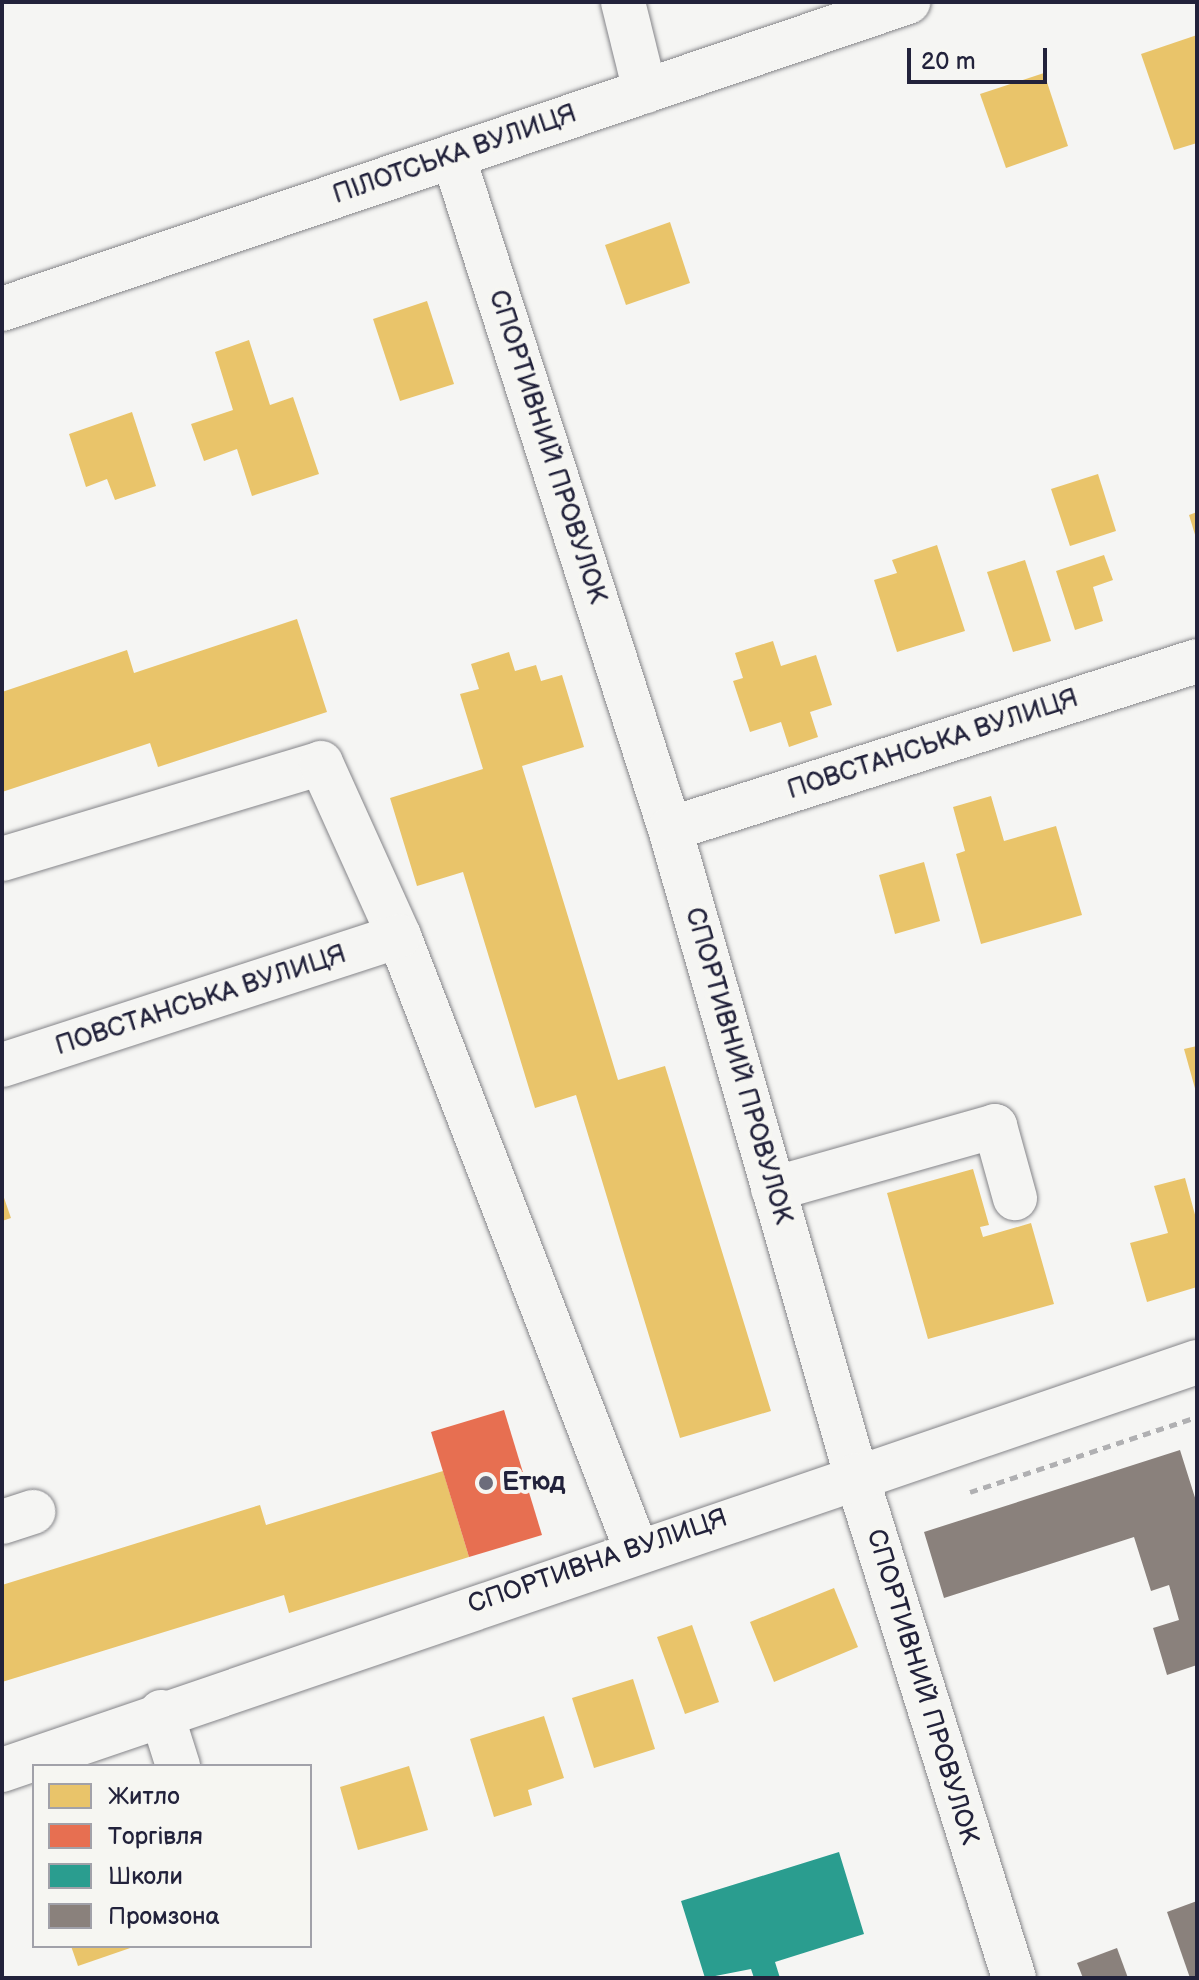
<!DOCTYPE html>
<meta charset="utf-8">
<style>
body{margin:0}
#map{position:relative;width:1199px;height:1980px;overflow:hidden;background:#f5f5f3;font-family:"Balsamiq Sans",sans-serif}
div>[style]{position:absolute}
.homes>*{inset:0;background:#e9c46a}
.shops>*{inset:0;background:#e76f51}
.schools>*{inset:0;background:#2a9d8f}
.industry>*{inset:0;background:#8a817c}
.path>*{height:5px;margin-top:-2.5px;transform-origin:0;background:repeating-linear-gradient(90deg,#b0b0b2 0 8px,transparent 0 14px)}
.roads{filter:drop-shadow(0 0 2px #858589) drop-shadow(0 0 2px #858589)}
.minor>*{height:44px;margin:-22px;padding:0 22px;transform-origin:22px;border-radius:22px;background:#f5f5f3}
.major>*{height:44px;margin:-22px;padding:0 22px;transform-origin:22px;border-radius:22px;background:#f5f5f3}
.dots>*{width:22px;height:22px;translate:-50% -50%;box-sizing:border-box;border:4px solid #f6f6f2;border-radius:50%}
span{translate:-50% -50%;white-space:nowrap;text-align:center;line-height:1.15;-webkit-text-stroke:8px #f6f6f2;paint-order:stroke}
.street-label{font-size:26px;color:#22223b}
.poi-label{font-size:26px;color:#22223b;font-weight:700}
.left{translate:0 -50%;text-align:left}
.frame{position:absolute;inset:0;border:4px solid #22223b;pointer-events:none}
.legend{position:absolute;left:32px;top:1764px;width:280px;height:184px;box-sizing:border-box;background:#f6f6f2;border:2px solid #a1a1a9;margin:0;padding:10px 14px;list-style:none;font-size:24px;color:#22223b}
.legend li{display:flex;align-items:center;gap:16px;height:40px}
.legend b{width:40px;border:2px solid #a1a1a9}
.scale{position:absolute;left:907px;top:48px;width:140px;height:36px;box-sizing:border-box;border:4px solid #22223b;border-top:0;padding-left:10px;font-size:24px;line-height:28px;white-space:nowrap;color:#22223b;-webkit-text-stroke:6px #f6f6f2;paint-order:stroke}
</style>
<div id="map">
<div class="homes">
<div style="clip-path:polygon(1197px 35px,1197px 143px,1174px 150px,1141px 54px)"></div>
<div style="clip-path:polygon(1044px 73px,1068px 146px,1006px 168px,980px 94px)"></div>
<div style="clip-path:polygon(670px 222px,690px 283px,626px 305px,605px 245px)"></div>
<div style="clip-path:polygon(427px 301px,454px 384px,400px 401px,373px 319px)"></div>
<div style="clip-path:polygon(249px 340px,270px 405px,293px 397px,319px 474px,252px 496px,237px 449px,204px 461px,191px 424px,233px 410px,215px 352px)"></div>
<div style="clip-path:polygon(132px 412px,156px 486px,115px 500px,107px 479px,86px 487px,69px 434px)"></div>
<div style="clip-path:polygon(1098px 474px,1116px 531px,1070px 546px,1051px 489px)"></div>
<div style="clip-path:polygon(1197px 512px,1197px 538px,1196px 538px,1189px 515px)"></div>
<div style="clip-path:polygon(937px 545px,965px 631px,897px 652px,874px 580px,897px 573px,892px 560px)"></div>
<div style="clip-path:polygon(1104px 555px,1113px 580px,1093px 587px,1103px 621px,1075px 630px,1056px 571px)"></div>
<div style="clip-path:polygon(1025px 560px,1051px 641px,1013px 652px,987px 572px)"></div>
<div style="clip-path:polygon(297px 619px,327px 712px,158px 767px,150px 743px,2px 792px,2px 692px,127px 650px,134px 673px)"></div>
<div style="clip-path:polygon(773px 641px,781px 666px,816px 655px,832px 705px,810px 712px,818px 737px,789px 747px,781px 722px,750px 732px,733px 681px,743px 678px,735px 653px)"></div>
<div style="clip-path:polygon(509px 652px,515px 671px,536px 665px,541px 681px,562px 675px,584px 747px,522px 766px,618px 1080px,665px 1066px,771px 1411px,680px 1438px,576px 1095px,535px 1108px,463px 872px,417px 886px,390px 798px,483px 769px,460px 694px,479px 689px,471px 664px)"></div>
<div style="clip-path:polygon(991px 796px,1004px 841px,1056px 826px,1082px 915px,981px 944px,956px 854px,965px 851px,953px 807px)"></div>
<div style="clip-path:polygon(924px 862px,940px 921px,895px 934px,879px 875px)"></div>
<div style="clip-path:polygon(1197px 1046px,1197px 1092px,1196px 1092px,1184px 1049px)"></div>
<div style="clip-path:polygon(973px 1169px,989px 1225px,980px 1227px,983px 1237px,1031px 1223px,1054px 1304px,928px 1339px,887px 1193px)"></div>
<div style="clip-path:polygon(1185px 1178px,1197px 1222px,1197px 1287px,1147px 1302px,1130px 1243px,1168px 1233px,1154px 1186px)"></div>
<div style="clip-path:polygon(2px 1192px,11px 1218px,2px 1221px)"></div>
<div style="clip-path:polygon(443px 1471px,469px 1557px,289px 1613px,284px 1595px,2px 1682px,2px 1585px,260px 1505px,266px 1525px)"></div>
<div style="clip-path:polygon(834px 1588px,858px 1647px,774px 1682px,750px 1622px)"></div>
<div style="clip-path:polygon(692px 1625px,719px 1702px,685px 1714px,657px 1637px)"></div>
<div style="clip-path:polygon(633px 1679px,655px 1749px,594px 1768px,572px 1698px)"></div>
<div style="clip-path:polygon(544px 1716px,564px 1778px,528px 1790px,532px 1805px,494px 1817px,470px 1739px)"></div>
<div style="clip-path:polygon(409px 1766px,428px 1830px,358px 1850px,340px 1787px)"></div>
<div style="clip-path:polygon(71px 1946px,136px 1946px,78px 1966px)"></div>
</div>
<div class="shops">
<div style="clip-path:polygon(504px 1410px,542px 1535px,469px 1557px,431px 1432px)"></div>
</div>
<div class="schools">
<div style="clip-path:polygon(839px 1852px,864px 1934px,775px 1962px,780px 1978px,754px 1978px,751px 1969px,705px 1978px,681px 1901px)"></div>
</div>
<div class="industry">
<div style="clip-path:polygon(1180px 1450px,1197px 1504px,1197px 1665px,1167px 1675px,1153px 1628px,1179px 1620px,1169px 1585px,1151px 1591px,1134px 1537px,944px 1598px,924px 1532px)"></div>
<div style="clip-path:polygon(1197px 1901px,1197px 1978px,1190px 1978px,1167px 1912px)"></div>
<div style="clip-path:polygon(1117px 1948px,1128px 1978px,1083px 1978px,1077px 1963px)"></div>
</div>
<div class="path">
<div style="left:970px;top:1492px;width:239px;rotate:-18.3deg"></div>
</div>
<div class="roads">
<div class="minor">
<div style="left:623px;top:2px;width:92px;rotate:76.1deg"></div>
<div style="left:453px;top:156px;width:707px;rotate:72.13deg"></div>
<div style="left:670px;top:829px;width:672px;rotate:73.94deg"></div>
<div style="left:856px;top:1475px;width:527px;rotate:72.56deg"></div>
<div style="left:670px;top:829px;width:553px;rotate:-17.68deg"></div>
<div style="left:2px;top:859px;width:333px;rotate:-16.7deg"></div>
<div style="left:321px;top:763px;width:190px;rotate:65.7deg"></div>
<div style="left:399px;top:936px;width:657px;rotate:68.86deg"></div>
<div style="left:2px;top:1065px;width:417px;rotate:-18deg"></div>
<div style="left:773px;top:1189px;width:231px;rotate:-15.8deg"></div>
<div style="left:995px;top:1126px;width:75px;rotate:74.5deg"></div>
<div style="left:2px;top:1522px;width:33px;rotate:-18deg"></div>
<div style="left:161px;top:1712px;width:57px;rotate:72.5deg"></div>
<div style="left:2px;top:1770px;width:1263px;rotate:-18.85deg"></div>
</div>
<div class="major">
<div style="left:2px;top:309px;width:957px;rotate:-18.72deg"></div>
</div>
</div>
<div class="dots">
<div style="left:486px;top:1483px;background:#6c6c7b"></div>
</div>
<div class="street-label">
<span style="left:455px;top:155px;rotate:-19deg">ПІЛОТСЬКА ВУЛИЦЯ</span>
<span style="left:547px;top:447px;rotate:72deg">СПОРТИВНИЙ ПРОВУЛОК</span>
<span style="left:933px;top:745px;rotate:-18deg">ПОВСТАНСЬКА ВУЛИЦЯ</span>
<span style="left:201px;top:1001px;rotate:-18deg">ПОВСТАНСЬКА ВУЛИЦЯ</span>
<span style="left:738px;top:1066px;rotate:74deg">СПОРТИВНИЙ ПРОВУЛОК</span>
<span style="left:598px;top:1562px;rotate:-19deg">СПОРТИВНА ВУЛИЦЯ</span>
<span style="left:922px;top:1687px;rotate:73deg">СПОРТИВНИЙ ПРОВУЛОК</span>
</div>
<div class="poi-label">
<span class="left" style="left:502px;top:1483px">Етюд</span>
</div>
<div class="frame"></div>
<ul class="legend">
<li><b style="height:22px;background:#e9c46a"></b>Житло</li>
<li><b style="height:22px;background:#e76f51"></b>Торгівля</li>
<li><b style="height:22px;background:#2a9d8f"></b>Школи</li>
<li><b style="height:22px;background:#8a817c"></b>Промзона</li>
</ul>
<div class="scale">20 m</div>
</div>
